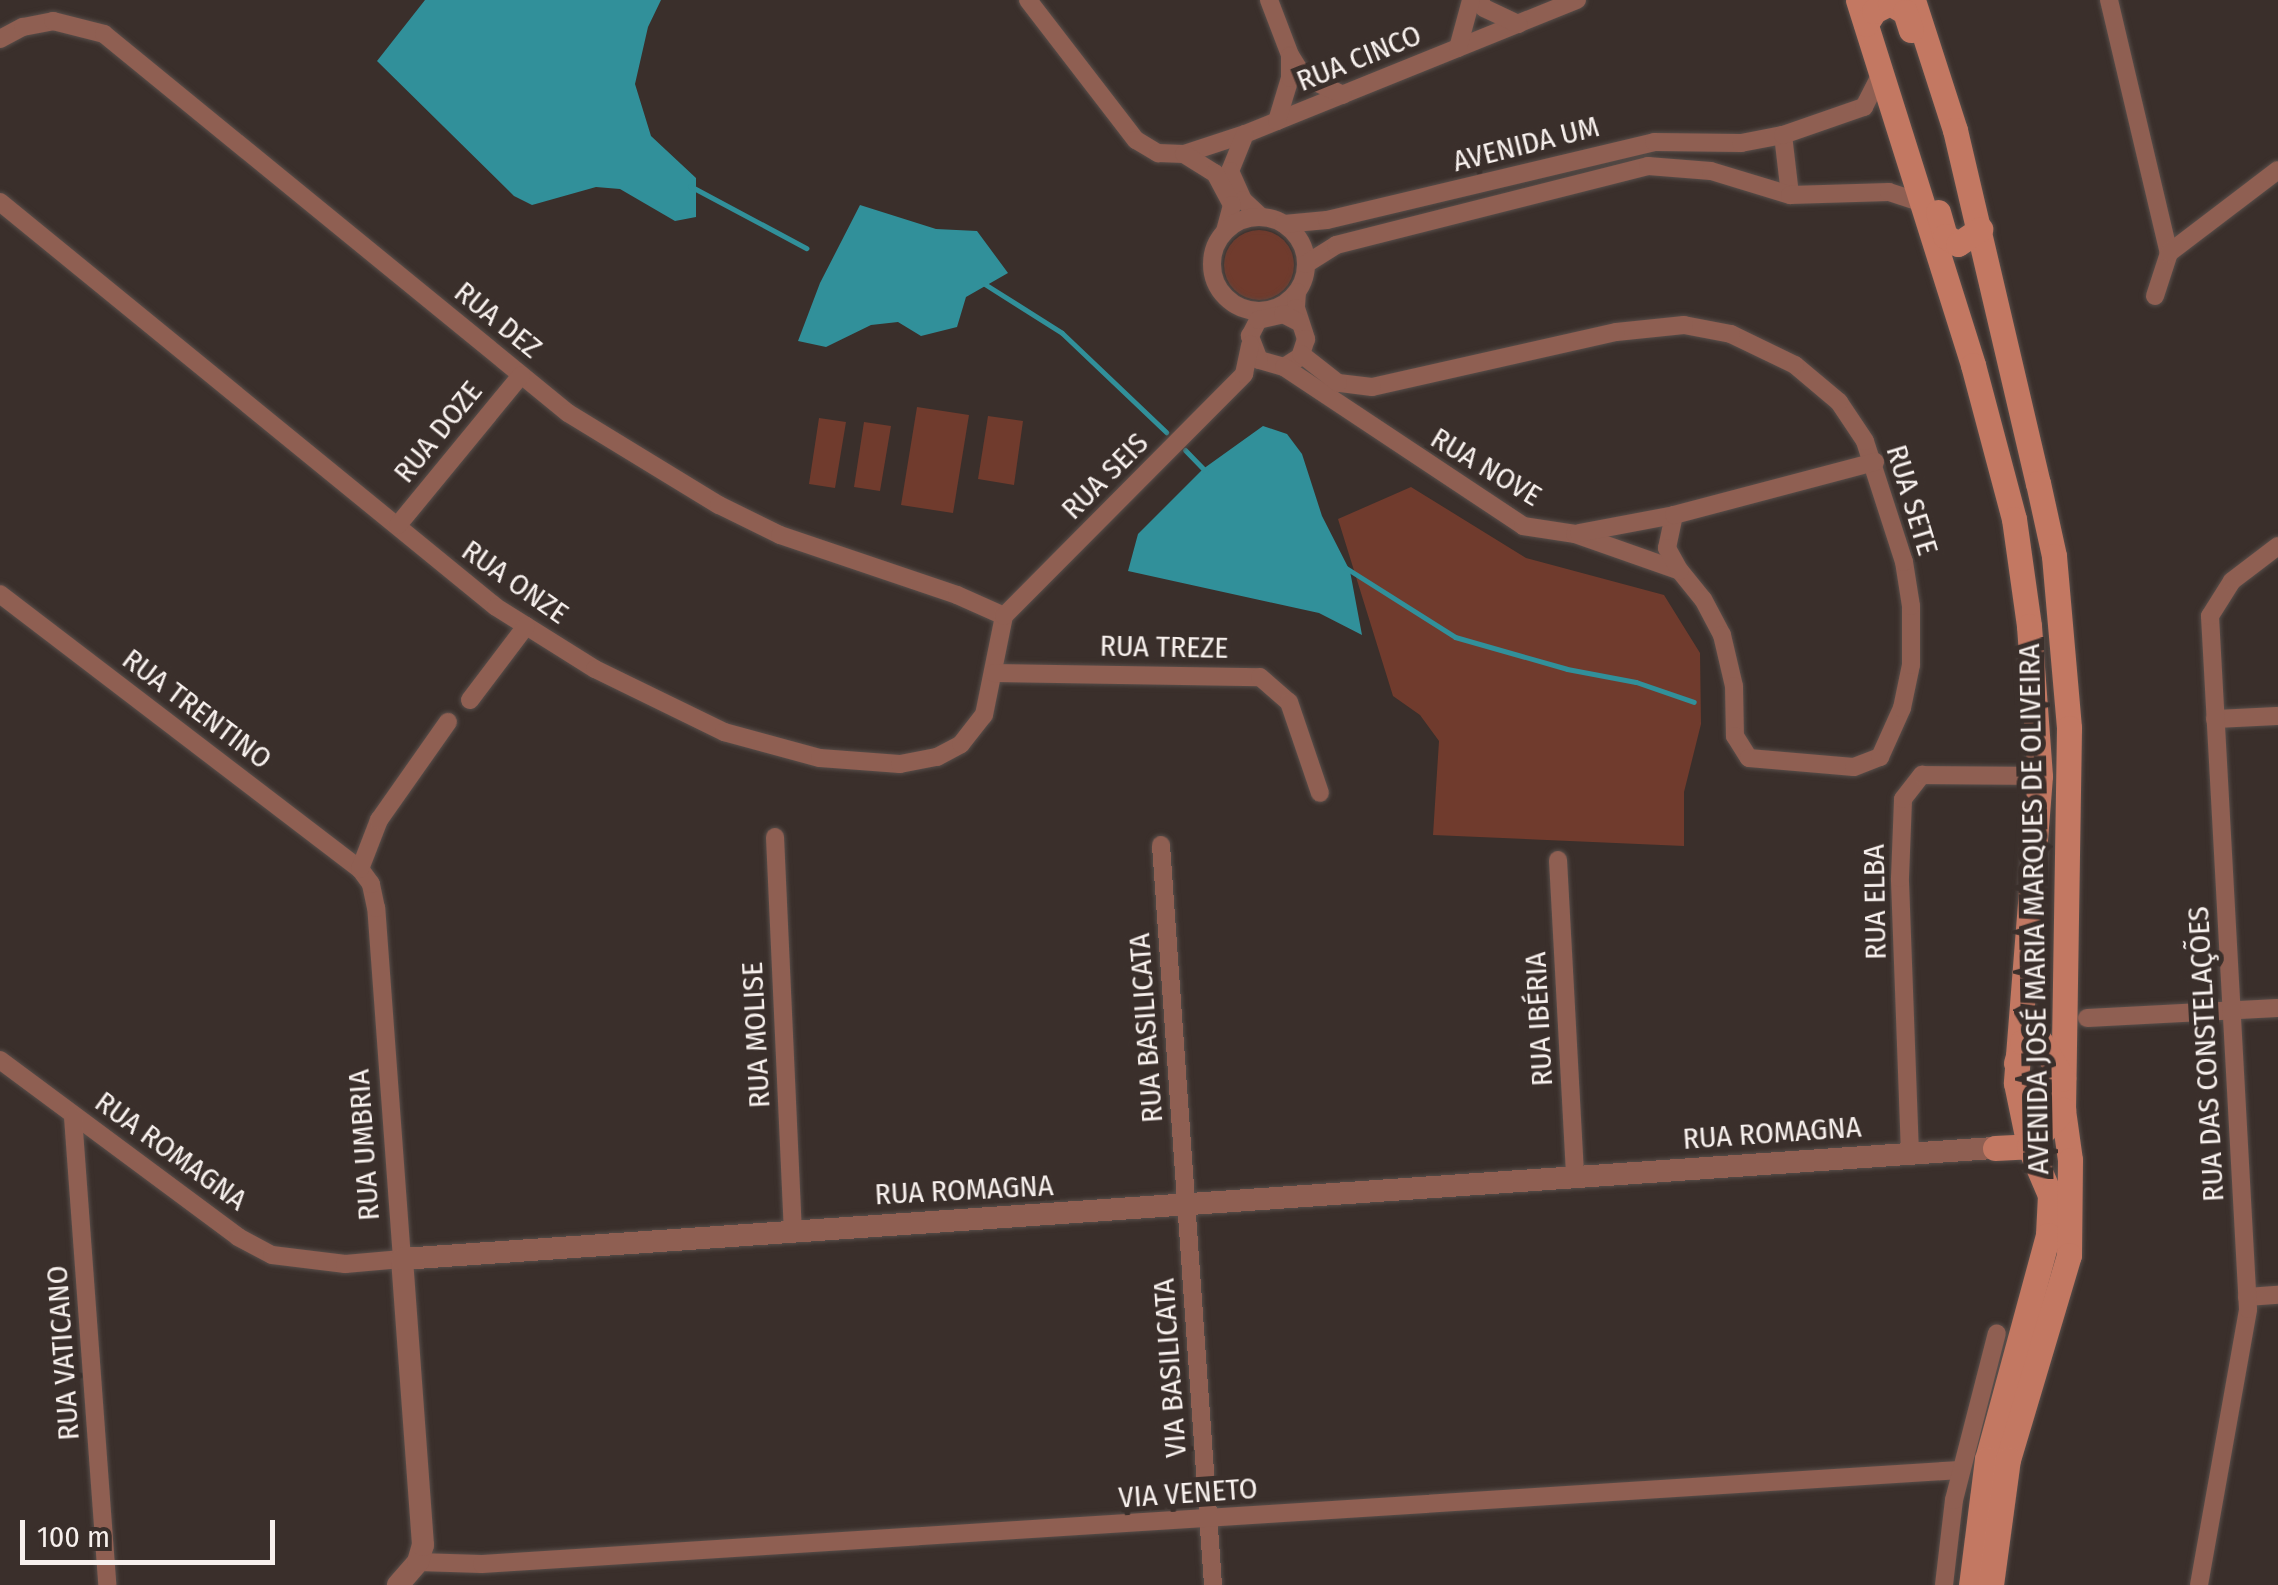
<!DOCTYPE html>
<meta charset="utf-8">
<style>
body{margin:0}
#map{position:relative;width:2278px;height:1585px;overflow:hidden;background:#3a2f2b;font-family:"Fira Sans Condensed",sans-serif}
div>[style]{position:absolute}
.green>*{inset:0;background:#703b2d}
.round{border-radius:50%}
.water>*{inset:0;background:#31909a}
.stream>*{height:5px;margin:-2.5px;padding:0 2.5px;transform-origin:2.5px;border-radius:2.5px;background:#31909a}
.roads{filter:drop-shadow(0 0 2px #584e4a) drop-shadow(0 0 2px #584e4a)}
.minor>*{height:18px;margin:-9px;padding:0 9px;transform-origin:9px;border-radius:9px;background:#8f5f52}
.minor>.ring{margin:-9px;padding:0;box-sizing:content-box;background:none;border:18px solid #8f5f52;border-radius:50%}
.tertiary>*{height:22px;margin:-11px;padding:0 11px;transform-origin:11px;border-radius:11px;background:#8f5f52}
.secondary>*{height:25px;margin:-12.5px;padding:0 12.5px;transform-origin:12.5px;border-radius:12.5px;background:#c37862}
span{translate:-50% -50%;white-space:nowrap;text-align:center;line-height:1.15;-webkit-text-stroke:10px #3a2f2b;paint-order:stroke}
.street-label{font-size:30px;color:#f7f0ed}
.scale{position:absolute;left:20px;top:1520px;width:255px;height:45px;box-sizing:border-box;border:5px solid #f7f0ed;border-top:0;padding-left:12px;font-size:30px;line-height:35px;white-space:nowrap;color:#f7f0ed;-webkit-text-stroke:8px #3a2f2b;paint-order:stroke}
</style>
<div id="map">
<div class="green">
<div class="round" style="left:1224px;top:230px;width:70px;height:70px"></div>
<div style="clip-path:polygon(917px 407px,969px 415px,953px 513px,901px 505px)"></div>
<div style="clip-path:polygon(988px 416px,1023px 421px,1014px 485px,978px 479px)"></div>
<div style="clip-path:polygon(819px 418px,846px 422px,835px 488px,809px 484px)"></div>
<div style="clip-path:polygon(864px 422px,891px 426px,880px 491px,854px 487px)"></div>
<div style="clip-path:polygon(1411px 487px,1526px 558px,1664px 595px,1700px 653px,1701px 724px,1684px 792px,1684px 846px,1433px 835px,1439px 741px,1420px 715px,1393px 696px,1338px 519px)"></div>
</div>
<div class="water">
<div style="clip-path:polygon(425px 0,661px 0,648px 27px,635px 84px,651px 136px,696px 178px,696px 217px,675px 221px,620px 189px,596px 187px,532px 205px,514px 196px,377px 61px)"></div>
<div style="clip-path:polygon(860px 205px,936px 229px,977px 231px,1008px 273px,966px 297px,957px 327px,921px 336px,898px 322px,871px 325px,826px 347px,798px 341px,820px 283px)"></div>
<div style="clip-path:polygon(1263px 426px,1287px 434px,1302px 454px,1322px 516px,1350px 571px,1362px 635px,1319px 613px,1128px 571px,1138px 534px,1203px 469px)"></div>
</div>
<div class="stream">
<div style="left:690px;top:186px;width:132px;rotate:28.1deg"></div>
<div style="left:983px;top:283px;width:93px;rotate:32.3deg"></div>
<div style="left:1062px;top:333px;width:144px;rotate:43.6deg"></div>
<div style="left:1185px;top:450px;width:29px;rotate:46deg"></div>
<div style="left:1346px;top:568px;width:129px;rotate:32.3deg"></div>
<div style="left:1455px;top:637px;width:116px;rotate:15.9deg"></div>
<div style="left:1567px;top:669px;width:70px;rotate:10.7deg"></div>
<div style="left:1636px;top:682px;width:61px;rotate:19deg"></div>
</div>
<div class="roads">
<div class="minor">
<div style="left:1028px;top:0;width:177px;rotate:52.4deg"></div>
<div style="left:1136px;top:140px;width:26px;rotate:31deg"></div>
<div style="left:1158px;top:153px;width:26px;rotate:2deg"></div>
<div style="left:1184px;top:154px;width:64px;rotate:-18.2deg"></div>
<div style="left:1245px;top:134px;width:358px;rotate:-22deg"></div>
<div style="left:1269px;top:0;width:59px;rotate:69.1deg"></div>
<div style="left:1290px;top:55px;width:25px;rotate:58deg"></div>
<div style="left:1303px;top:76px;width:44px;rotate:25.4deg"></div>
<div style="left:1479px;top:0;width:9px;rotate:58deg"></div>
<div style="left:1484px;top:8px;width:38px;rotate:25deg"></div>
<div style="left:2109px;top:0;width:260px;rotate:76.7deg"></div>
<div style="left:0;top:39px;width:26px;rotate:-28deg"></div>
<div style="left:23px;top:27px;width:31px;rotate:-11deg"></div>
<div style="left:53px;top:21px;width:53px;rotate:14.3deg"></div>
<div style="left:104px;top:34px;width:599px;rotate:39.24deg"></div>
<div style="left:568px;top:413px;width:177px;rotate:31.4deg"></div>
<div style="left:719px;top:505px;width:68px;rotate:26.2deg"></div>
<div style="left:780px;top:535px;width:187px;rotate:18.7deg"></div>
<div style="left:957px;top:595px;width:51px;rotate:24.1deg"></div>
<div style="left:1458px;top:48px;width:50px;rotate:-74.8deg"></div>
<div style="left:1277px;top:121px;width:45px;rotate:-73.2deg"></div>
<div style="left:1290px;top:78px;width:22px;rotate:-90deg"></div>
<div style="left:1245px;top:134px;width:40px;rotate:112deg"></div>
<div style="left:1230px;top:171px;width:32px;rotate:66deg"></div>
<div style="left:1243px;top:200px;width:25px;rotate:43deg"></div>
<div style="left:1783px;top:135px;width:60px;rotate:83.3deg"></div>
<div style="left:1184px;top:154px;width:36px;rotate:32deg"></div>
<div style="left:1215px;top:173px;width:36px;rotate:62deg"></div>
<div style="left:1232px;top:205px;width:27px;rotate:105deg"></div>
<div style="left:0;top:202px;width:640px;rotate:39.23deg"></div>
<div style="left:496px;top:607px;width:117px;rotate:32.1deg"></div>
<div style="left:595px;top:669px;width:144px;rotate:26deg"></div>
<div style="left:724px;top:732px;width:99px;rotate:15.2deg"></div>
<div style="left:820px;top:758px;width:80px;rotate:4.3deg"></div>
<div style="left:900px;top:764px;width:38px;rotate:-11deg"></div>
<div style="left:937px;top:757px;width:27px;rotate:-28deg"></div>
<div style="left:961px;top:744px;width:37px;rotate:-52deg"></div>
<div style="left:984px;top:715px;width:101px;rotate:-78.6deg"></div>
<div class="ring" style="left:1212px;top:217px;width:76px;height:76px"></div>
<div style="left:1284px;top:224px;width:43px;rotate:-5.3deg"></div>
<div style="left:1327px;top:220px;width:336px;rotate:-13.4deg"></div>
<div style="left:1654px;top:142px;width:87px;rotate:0.7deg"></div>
<div style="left:1741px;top:143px;width:43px;rotate:-10.8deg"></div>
<div style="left:1783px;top:135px;width:86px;rotate:-19.1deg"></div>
<div style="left:1864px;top:107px;width:39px;rotate:-63deg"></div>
<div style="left:1306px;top:264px;width:36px;rotate:-32deg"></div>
<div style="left:1336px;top:245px;width:322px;rotate:-14.2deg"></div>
<div style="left:1648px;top:166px;width:63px;rotate:4.5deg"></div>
<div style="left:1711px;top:171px;width:83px;rotate:16.9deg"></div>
<div style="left:1790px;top:195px;width:99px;rotate:-1.7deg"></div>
<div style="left:1889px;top:192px;width:36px;rotate:18deg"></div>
<div style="left:1297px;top:292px;width:16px;rotate:94deg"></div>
<div style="left:1296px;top:308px;width:33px;rotate:72deg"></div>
<div style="left:1306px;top:339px;width:19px;rotate:108deg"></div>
<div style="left:1300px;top:357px;width:19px;rotate:148deg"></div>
<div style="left:1284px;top:367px;width:26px;rotate:-164deg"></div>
<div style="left:1259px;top:360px;width:26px;rotate:-111deg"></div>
<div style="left:1250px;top:336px;width:18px;rotate:-63deg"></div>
<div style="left:1258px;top:320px;width:26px;rotate:-13deg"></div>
<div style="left:1283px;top:314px;width:18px;rotate:27deg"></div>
<div style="left:2155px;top:296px;width:45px;rotate:-72deg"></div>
<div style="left:2169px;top:253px;width:137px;rotate:-37.3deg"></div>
<div style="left:1284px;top:367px;width:287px;rotate:33.6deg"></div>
<div style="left:1523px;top:526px;width:53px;rotate:8.7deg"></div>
<div style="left:1575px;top:534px;width:111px;rotate:19.4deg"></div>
<div style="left:1680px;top:571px;width:36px;rotate:51deg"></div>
<div style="left:1703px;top:599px;width:41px;rotate:62.2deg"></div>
<div style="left:1722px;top:635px;width:52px;rotate:76.8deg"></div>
<div style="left:1734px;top:686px;width:50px;rotate:88.9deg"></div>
<div style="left:1735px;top:736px;width:26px;rotate:58deg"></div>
<div style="left:1749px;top:758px;width:105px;rotate:4.9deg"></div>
<div style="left:1854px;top:767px;width:28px;rotate:-21deg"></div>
<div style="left:1880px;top:757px;width:54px;rotate:-65.8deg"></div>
<div style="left:1902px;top:708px;width:44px;rotate:-78.2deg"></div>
<div style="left:1911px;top:665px;width:59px;rotate:-90deg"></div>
<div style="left:1911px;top:606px;width:45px;rotate:-99deg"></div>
<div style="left:1904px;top:562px;width:127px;rotate:-107.9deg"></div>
<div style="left:1865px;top:441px;width:47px;rotate:-123.7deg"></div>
<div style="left:1839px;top:402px;width:57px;rotate:-139.9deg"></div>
<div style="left:1795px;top:365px;width:71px;rotate:-154.2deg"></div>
<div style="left:1731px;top:334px;width:48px;rotate:-169.2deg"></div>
<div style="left:1684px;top:325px;width:68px;rotate:174.1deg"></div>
<div style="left:1616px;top:332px;width:250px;rotate:167.3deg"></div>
<div style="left:1372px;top:387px;width:34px;rotate:-173deg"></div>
<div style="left:1338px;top:383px;width:47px;rotate:-141.9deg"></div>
<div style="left:1674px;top:515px;width:34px;rotate:102deg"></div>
<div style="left:1667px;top:548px;width:26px;rotate:61deg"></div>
<div style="left:398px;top:525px;width:194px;rotate:-50.6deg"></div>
<div style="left:1579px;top:533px;width:97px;rotate:-10.7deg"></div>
<div style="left:1674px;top:515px;width:208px;rotate:-14.8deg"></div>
<div style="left:0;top:594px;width:453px;rotate:37.4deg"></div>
<div style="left:1004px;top:616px;width:341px;rotate:-45.2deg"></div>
<div style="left:1244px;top:374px;width:30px;rotate:-78deg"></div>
<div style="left:994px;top:673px;width:266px;rotate:0.9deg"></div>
<div style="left:1260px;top:677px;width:38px;rotate:41deg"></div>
<div style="left:1289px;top:702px;width:96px;rotate:71.2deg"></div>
<div style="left:470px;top:700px;width:93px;rotate:-52.9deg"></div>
<div style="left:2215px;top:719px;width:63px;rotate:-2.7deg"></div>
<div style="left:775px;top:837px;width:393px;rotate:87.4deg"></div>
<div style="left:1161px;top:845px;width:742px;rotate:85.98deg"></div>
<div style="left:1558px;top:860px;width:316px;rotate:86.9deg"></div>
<div style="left:2087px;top:1018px;width:191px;rotate:-3deg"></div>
<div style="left:0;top:1060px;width:297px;rotate:36.6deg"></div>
<div style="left:238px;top:1237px;width:38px;rotate:28deg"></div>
<div style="left:272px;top:1255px;width:74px;rotate:7deg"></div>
<div style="left:345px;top:1264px;width:57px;rotate:-5deg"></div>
<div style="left:402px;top:1259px;width:352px;rotate:-94.2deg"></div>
<div style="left:376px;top:908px;width:25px;rotate:-102deg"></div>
<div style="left:371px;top:884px;width:19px;rotate:-126deg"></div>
<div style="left:360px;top:869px;width:53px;rotate:-68.8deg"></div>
<div style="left:379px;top:820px;width:120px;rotate:-54.9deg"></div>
<div style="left:73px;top:1117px;width:469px;rotate:85.8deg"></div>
<div style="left:1910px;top:1154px;width:276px;rotate:-92.1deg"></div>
<div style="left:1900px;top:878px;width:79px;rotate:-87.8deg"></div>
<div style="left:1903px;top:799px;width:31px;rotate:-52deg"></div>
<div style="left:1922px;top:775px;width:118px;rotate:0.5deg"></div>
<div style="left:2247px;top:1297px;width:31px;rotate:-4deg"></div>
<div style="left:418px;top:1562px;width:64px;rotate:1.8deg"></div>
<div style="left:482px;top:1564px;width:1481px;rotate:-3.64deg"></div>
<div style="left:1944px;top:1585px;width:86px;rotate:-83.3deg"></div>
<div style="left:1954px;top:1500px;width:172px;rotate:-75.6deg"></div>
<div style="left:2199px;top:1585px;width:280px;rotate:-79.9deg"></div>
<div style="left:2248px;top:1309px;width:694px;rotate:-93.14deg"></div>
<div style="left:2210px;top:616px;width:41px;rotate:-57.8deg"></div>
<div style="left:2232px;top:581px;width:58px;rotate:-37.3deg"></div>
</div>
<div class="tertiary">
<div style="left:398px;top:1585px;width:30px;rotate:-49deg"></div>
<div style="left:418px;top:1562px;width:18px;rotate:-74deg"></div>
<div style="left:423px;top:1545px;width:287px;rotate:-94.2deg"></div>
<div style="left:402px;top:1259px;width:1597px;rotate:-3.99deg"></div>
</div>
<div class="secondary">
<div style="left:1858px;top:0;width:383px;rotate:72.5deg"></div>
<div style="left:1973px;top:365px;width:159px;rotate:75.1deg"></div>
<div style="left:2014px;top:519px;width:108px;rotate:82deg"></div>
<div style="left:2029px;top:626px;width:150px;rotate:85.8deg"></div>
<div style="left:2040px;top:776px;width:308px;rotate:94.5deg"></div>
<div style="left:2016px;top:1083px;width:64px;rotate:78.3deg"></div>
<div style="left:2029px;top:1146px;width:53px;rotate:66.8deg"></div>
<div style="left:2050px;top:1195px;width:40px;rotate:92.9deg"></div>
<div style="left:2048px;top:1235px;width:232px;rotate:105.2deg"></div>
<div style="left:1987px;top:1459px;width:127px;rotate:97.2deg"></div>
<div style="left:1913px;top:0;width:137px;rotate:72.1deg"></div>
<div style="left:1955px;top:130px;width:363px;rotate:76.8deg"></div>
<div style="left:2038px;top:483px;width:75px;rotate:77.6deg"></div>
<div style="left:2054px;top:556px;width:173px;rotate:85deg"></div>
<div style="left:2069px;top:728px;width:382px;rotate:90.9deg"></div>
<div style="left:2063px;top:1110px;width:50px;rotate:82deg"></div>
<div style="left:2070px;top:1160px;width:95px;rotate:90.6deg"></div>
<div style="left:2069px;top:1255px;width:213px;rotate:106.6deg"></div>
<div style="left:2008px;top:1459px;width:127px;rotate:97.7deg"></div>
<div style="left:1866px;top:24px;width:15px;rotate:-58deg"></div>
<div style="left:1874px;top:11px;width:18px;rotate:-27deg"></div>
<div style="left:1890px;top:3px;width:17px;rotate:31deg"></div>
<div style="left:1905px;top:12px;width:19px;rotate:72deg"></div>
<div style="left:1938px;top:212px;width:25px;rotate:74deg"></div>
<div style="left:1945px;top:236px;width:15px;rotate:32deg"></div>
<div style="left:1958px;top:244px;width:27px;rotate:-34deg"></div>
<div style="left:2016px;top:1063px;width:22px;rotate:-74deg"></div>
<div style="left:2022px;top:1042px;width:18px;rotate:-3deg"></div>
<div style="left:2040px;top:1041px;width:44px;rotate:58.1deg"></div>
<div style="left:1995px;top:1148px;width:34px;rotate:-3deg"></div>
<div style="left:2029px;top:1146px;width:50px;rotate:-46.6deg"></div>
</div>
</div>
<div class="street-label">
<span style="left:1359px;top:58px;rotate:-22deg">RUA CINCO</span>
<span style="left:1526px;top:144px;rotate:-14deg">AVENIDA UM</span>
<span style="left:498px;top:320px;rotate:39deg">RUA DEZ</span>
<span style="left:438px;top:432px;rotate:-51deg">RUA DOZE</span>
<span style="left:1486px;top:467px;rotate:31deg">RUA NOVE</span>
<span style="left:1105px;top:476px;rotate:-45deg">RUA SEIS</span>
<span style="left:1912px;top:500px;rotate:73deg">RUA SETE</span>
<span style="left:515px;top:582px;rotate:35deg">RUA ONZE</span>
<span style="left:1164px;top:647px;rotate:1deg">RUA TREZE</span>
<span style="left:197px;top:709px;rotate:37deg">RUA TRENTINO</span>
<span style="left:1875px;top:902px;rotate:-91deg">RUA ELBA</span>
<span style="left:2034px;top:909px;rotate:-91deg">AVENIDA JOSÉ MARIA MARQUES DE OLIVEIRA</span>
<span style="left:1539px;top:1019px;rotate:-93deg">RUA IBÉRIA</span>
<span style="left:1146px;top:1028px;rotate:-94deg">RUA BASILICATA</span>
<span style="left:756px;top:1035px;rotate:-93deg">RUA MOLISE</span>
<span style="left:2206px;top:1054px;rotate:-93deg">RUA DAS CONSTELAÇÕES</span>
<span style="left:1772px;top:1133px;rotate:-4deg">RUA ROMAGNA</span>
<span style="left:364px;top:1145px;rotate:-94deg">RUA UMBRIA</span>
<span style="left:171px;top:1151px;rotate:36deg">RUA ROMAGNA</span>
<span style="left:964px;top:1190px;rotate:-3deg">RUA ROMAGNA</span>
<span style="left:63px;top:1353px;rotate:-94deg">RUA VATICANO</span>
<span style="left:1170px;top:1368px;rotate:-94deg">VIA BASILICATA</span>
<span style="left:1188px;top:1493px;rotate:-4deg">VIA VENETO</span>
</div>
<div class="scale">100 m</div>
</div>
